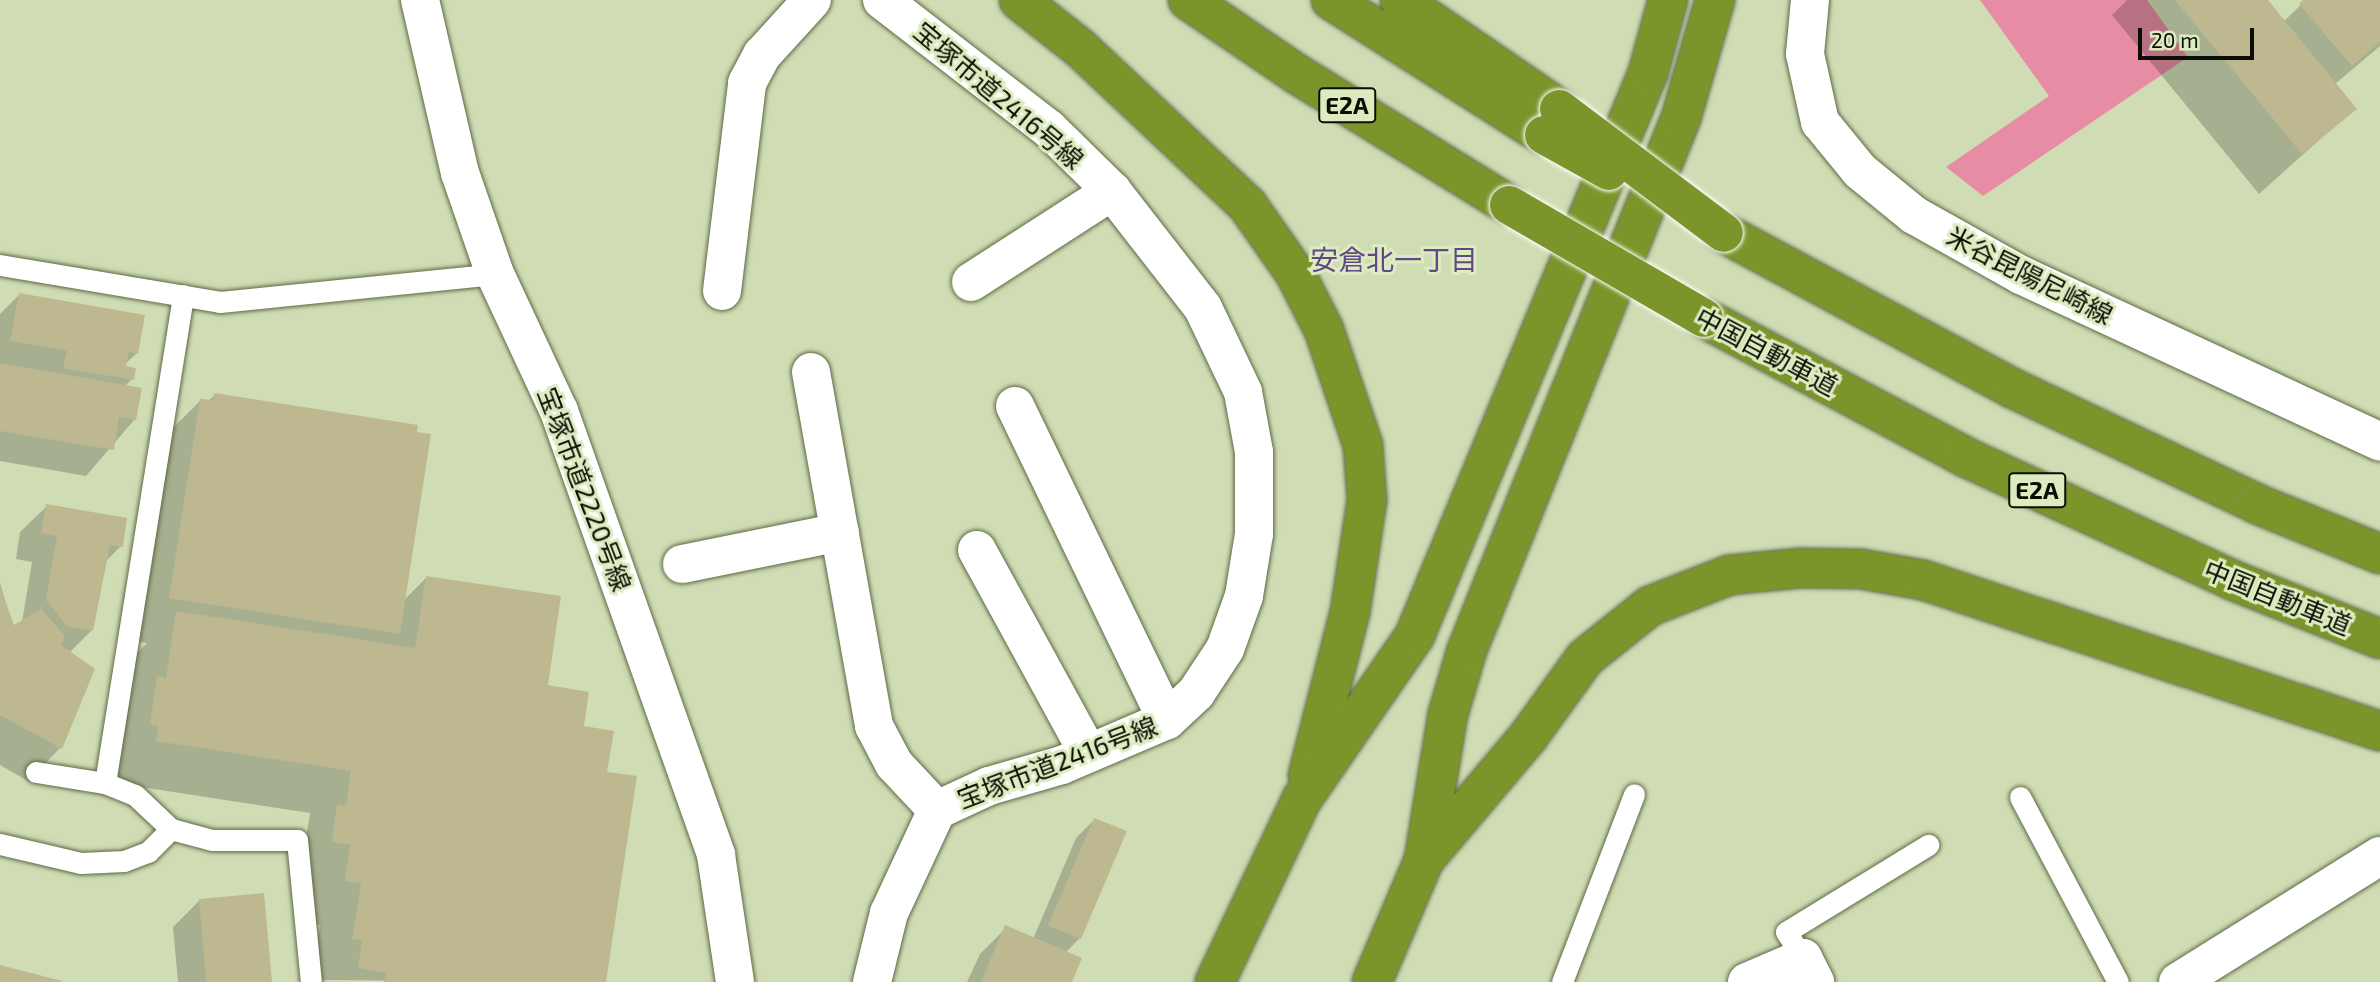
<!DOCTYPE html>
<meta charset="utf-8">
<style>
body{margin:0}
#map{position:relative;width:2380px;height:982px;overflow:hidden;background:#d0ddb4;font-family:"Exo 2","Noto Sans JP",sans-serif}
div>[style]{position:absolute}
.green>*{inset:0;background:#e68ca4}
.shadow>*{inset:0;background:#0003}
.building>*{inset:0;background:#bdb88f}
.roads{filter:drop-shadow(0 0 2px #5e6a45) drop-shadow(0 0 2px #5e6a45)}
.service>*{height:21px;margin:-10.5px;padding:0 10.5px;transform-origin:10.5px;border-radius:10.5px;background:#fff}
.minor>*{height:38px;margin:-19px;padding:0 19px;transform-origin:19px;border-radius:19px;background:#fff}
.secondary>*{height:38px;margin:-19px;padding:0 19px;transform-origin:19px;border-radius:19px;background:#fff}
.motorway>*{height:38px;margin:-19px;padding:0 19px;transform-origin:19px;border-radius:19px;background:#7b952b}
.bridges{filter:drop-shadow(0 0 2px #fff) drop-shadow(0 0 2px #fff)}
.motorway-bridge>*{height:38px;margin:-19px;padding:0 19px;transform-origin:19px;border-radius:19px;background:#7b952b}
span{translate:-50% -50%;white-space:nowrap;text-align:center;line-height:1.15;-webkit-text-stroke:6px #ddebc1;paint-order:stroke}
.shield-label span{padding:2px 5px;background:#ddebc1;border:2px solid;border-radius:5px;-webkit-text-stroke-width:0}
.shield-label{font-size:24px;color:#0b0f03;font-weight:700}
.street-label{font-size:26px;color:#0b0f03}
.neighbourhood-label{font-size:28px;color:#614784}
.scale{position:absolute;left:2138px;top:28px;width:116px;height:32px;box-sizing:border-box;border:4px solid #0b0f03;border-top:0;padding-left:9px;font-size:21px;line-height:24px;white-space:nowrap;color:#0b0f03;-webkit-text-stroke:5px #ddebc1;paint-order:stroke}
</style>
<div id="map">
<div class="green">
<div style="clip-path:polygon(1980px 0,2147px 0,2188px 57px,1983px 196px,1946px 167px,2049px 96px)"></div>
</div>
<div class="shadow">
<div style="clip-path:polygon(2127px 0,2265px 0,2283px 22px,2306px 0,2380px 0,2380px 46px,2335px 84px,2355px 108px,2259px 194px,2112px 15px)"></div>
<div style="clip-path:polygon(19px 295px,137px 353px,124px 365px,132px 379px,124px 387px,135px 419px,86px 476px,0 461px,0 314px)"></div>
<div style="clip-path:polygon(214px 395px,404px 600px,426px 578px,546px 687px,582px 728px,605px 773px,604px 982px,311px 980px,320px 925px,304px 923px,309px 886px,291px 884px,296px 848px,306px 838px,310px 813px,115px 783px,135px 655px,147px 643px,128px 640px,159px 442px,201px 400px,208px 402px)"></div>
<div style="clip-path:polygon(47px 506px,121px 546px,105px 562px,92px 630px,69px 653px,92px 669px,60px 748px,28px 781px,0 765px,0 583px,13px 627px,22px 622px,32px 562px,16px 559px,20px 532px)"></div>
<div style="clip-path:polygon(1094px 820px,1080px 938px,1065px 953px,1070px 982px,967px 982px,980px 954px,1006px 928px,1033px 939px,1076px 838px)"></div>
<div style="clip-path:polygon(199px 901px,270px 982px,178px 982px,173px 927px)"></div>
</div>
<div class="building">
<div style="clip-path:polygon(2175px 0,2268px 0,2357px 109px,2302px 154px)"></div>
<div style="clip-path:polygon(2303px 0,2380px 0,2380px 42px,2352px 66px,2299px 4px)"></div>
<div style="clip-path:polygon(19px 293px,145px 315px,138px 354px,129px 352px,126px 366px,136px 368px,134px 380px,63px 368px,67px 351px,10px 341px)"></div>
<div style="clip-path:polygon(0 363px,142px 388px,136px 420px,119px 417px,114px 450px,0 431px)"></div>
<div style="clip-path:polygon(214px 393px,418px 425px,417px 432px,431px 434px,400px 634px,169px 598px,200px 399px,213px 400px)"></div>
<div style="clip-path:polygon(46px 504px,127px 518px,123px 547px,110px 545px,93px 631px,67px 626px,46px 600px,57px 536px,41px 533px)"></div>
<div style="clip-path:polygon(426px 576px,561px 596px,548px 685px,589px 692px,584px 726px,614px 731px,607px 772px,637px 776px,606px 982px,384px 982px,386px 973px,358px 968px,362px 940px,352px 939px,361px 884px,345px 881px,350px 845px,332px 842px,337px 804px,346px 806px,351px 771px,156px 741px,158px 726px,150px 725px,157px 676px,166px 678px,176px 611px,415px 648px)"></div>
<div style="clip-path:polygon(0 587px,14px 625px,41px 609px,65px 636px,61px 645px,95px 669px,62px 749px,0 715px)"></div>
<div style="clip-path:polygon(1094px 818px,1127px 831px,1081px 939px,1048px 926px)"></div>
<div style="clip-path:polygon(264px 893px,272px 982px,206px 982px,199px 899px)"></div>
<div style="clip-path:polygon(1005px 925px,1082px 958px,1072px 982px,981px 982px)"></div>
<div style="clip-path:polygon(0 965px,62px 981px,62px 982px,0 982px)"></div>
</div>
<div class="roads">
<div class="service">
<div style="left:0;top:265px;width:223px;rotate:9.5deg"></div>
<div style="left:220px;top:302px;width:276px;rotate:-5.8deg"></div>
<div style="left:36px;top:772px;width:70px;rotate:9.1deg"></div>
<div style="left:105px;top:783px;width:32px;rotate:22deg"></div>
<div style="left:135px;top:795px;width:50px;rotate:43.4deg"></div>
<div style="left:105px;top:783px;width:494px;rotate:-80.9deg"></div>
<div style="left:2020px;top:797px;width:209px;rotate:62.1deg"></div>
<div style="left:0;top:844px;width:83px;rotate:13.2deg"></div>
<div style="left:81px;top:863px;width:43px;rotate:-2.7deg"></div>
<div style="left:124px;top:861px;width:26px;rotate:-21deg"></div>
<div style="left:148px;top:852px;width:33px;rotate:-45deg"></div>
<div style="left:171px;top:829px;width:42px;rotate:15deg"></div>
<div style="left:212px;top:840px;width:85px"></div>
<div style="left:297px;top:840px;width:143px;rotate:84.4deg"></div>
<div style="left:1803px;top:958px;width:31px;rotate:-123deg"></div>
<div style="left:1786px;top:932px;width:167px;rotate:-31.5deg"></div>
<div style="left:1562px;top:982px;width:201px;rotate:-69deg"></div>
</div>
<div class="minor">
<div style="left:420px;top:0;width:178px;rotate:77deg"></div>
<div style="left:460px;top:173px;width:107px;rotate:70.9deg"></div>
<div style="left:495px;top:274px;width:151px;rotate:65deg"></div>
<div style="left:559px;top:411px;width:471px;rotate:70.5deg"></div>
<div style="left:716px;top:855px;width:128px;rotate:81.5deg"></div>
<div style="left:882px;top:0;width:211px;rotate:37.7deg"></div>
<div style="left:1049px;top:129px;width:88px;rotate:44.5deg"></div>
<div style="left:1112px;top:191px;width:148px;rotate:52.1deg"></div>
<div style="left:1203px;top:308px;width:93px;rotate:64.5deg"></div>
<div style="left:1243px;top:392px;width:61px;rotate:79.6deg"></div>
<div style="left:1254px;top:452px;width:82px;rotate:90deg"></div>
<div style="left:1254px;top:534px;width:63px;rotate:99.2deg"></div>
<div style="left:1244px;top:596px;width:56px;rotate:109.7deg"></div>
<div style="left:1225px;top:649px;width:53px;rotate:123.4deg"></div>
<div style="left:1196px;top:693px;width:40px;rotate:137deg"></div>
<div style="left:1167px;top:720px;width:114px;rotate:156.8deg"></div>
<div style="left:1062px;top:765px;width:76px;rotate:164deg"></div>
<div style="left:989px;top:786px;width:57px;rotate:155.2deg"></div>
<div style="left:971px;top:282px;width:168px;rotate:-32.8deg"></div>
<div style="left:722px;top:291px;width:209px;rotate:-83.1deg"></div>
<div style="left:747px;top:83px;width:32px;rotate:-62deg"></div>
<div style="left:762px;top:55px;width:74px;rotate:-47.7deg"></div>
<div style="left:811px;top:372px;width:360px;rotate:79.9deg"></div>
<div style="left:874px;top:726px;width:43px;rotate:62.2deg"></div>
<div style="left:894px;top:764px;width:63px;rotate:46.9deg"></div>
<div style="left:1015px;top:406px;width:349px;rotate:64.2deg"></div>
<div style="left:977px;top:550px;width:231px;rotate:61.3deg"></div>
<div style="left:682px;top:564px;width:161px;rotate:-11.4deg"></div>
<div style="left:872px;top:982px;width:71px;rotate:-76.2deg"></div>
<div style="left:889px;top:913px;width:114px;rotate:-65deg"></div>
<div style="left:1747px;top:982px;width:61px;rotate:-23.2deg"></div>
<div style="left:1803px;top:958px;width:27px;rotate:63deg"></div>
<div style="left:2178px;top:982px;width:238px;rotate:-32deg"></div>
</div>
<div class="secondary">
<div style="left:1810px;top:0;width:54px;rotate:95.3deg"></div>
<div style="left:1805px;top:54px;width:70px;rotate:77.6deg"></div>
<div style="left:1820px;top:122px;width:63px;rotate:50.8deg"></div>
<div style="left:1860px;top:171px;width:70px;rotate:39.2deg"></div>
<div style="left:1914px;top:215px;width:123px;rotate:29.3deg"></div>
<div style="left:2021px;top:275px;width:396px;rotate:24.9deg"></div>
</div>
<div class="motorway">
<div style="left:1019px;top:0;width:78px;rotate:38.2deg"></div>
<div style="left:1080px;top:48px;width:231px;rotate:43.2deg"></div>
<div style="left:1248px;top:206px;width:82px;rotate:55deg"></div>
<div style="left:1295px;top:273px;width:64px;rotate:63deg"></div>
<div style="left:1324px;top:330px;width:121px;rotate:71.3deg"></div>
<div style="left:1363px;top:445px;width:55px;rotate:85.8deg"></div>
<div style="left:1367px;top:500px;width:113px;rotate:98.6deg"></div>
<div style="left:1350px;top:612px;width:169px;rotate:104.4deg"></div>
<div style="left:1188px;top:0;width:132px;rotate:34.2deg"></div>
<div style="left:1297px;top:74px;width:249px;rotate:31.7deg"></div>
<div style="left:1331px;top:0;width:252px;rotate:32.4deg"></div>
<div style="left:1400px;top:0;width:193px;rotate:34.4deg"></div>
<div style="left:1724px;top:233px;width:327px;rotate:28.3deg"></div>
<div style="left:2012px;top:388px;width:271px;rotate:25.3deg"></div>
<div style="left:2257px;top:504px;width:133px;rotate:22.1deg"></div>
<div style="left:1704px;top:318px;width:296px;rotate:28deg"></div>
<div style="left:1965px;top:457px;width:294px;rotate:24.7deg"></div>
<div style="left:2232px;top:580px;width:159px;rotate:21.7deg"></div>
<div style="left:1424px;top:860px;width:161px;rotate:-49.8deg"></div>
<div style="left:1528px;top:737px;width:97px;rotate:-54.2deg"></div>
<div style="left:1585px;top:658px;width:83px;rotate:-38.7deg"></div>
<div style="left:1650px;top:606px;width:85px;rotate:-21.4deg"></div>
<div style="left:1729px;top:575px;width:72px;rotate:-5.6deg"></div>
<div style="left:1801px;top:568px;width:60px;rotate:1deg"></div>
<div style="left:1861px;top:569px;width:63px;rotate:10.1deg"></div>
<div style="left:1923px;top:580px;width:481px;rotate:18.3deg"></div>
<div style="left:1215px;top:982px;width:203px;rotate:-64.6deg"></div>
<div style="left:1302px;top:799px;width:199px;rotate:-55.4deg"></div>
<div style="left:1415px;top:635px;width:608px;rotate:-67.48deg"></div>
<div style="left:1648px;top:73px;width:76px;rotate:-74.7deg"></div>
<div style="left:1372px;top:982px;width:133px;rotate:-66.9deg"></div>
<div style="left:1424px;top:860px;width:148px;rotate:-80.7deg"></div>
<div style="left:1448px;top:714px;width:67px;rotate:-73.5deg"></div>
<div style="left:1467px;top:650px;width:573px;rotate:-68.09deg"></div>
<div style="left:1681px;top:118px;width:123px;rotate:-73.9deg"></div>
</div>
</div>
<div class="bridges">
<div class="motorway-bridge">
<div style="left:1559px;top:109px;width:206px;rotate:36.9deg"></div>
<div style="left:1544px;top:135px;width:74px;rotate:29deg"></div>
<div style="left:1509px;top:205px;width:225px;rotate:30.1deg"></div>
</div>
</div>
<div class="shield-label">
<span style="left:1347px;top:105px">E2A</span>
<span style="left:2037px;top:490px">E2A</span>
</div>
<div class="street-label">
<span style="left:999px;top:95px;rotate:40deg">宝塚市道2416号線</span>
<span style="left:2030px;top:275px;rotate:27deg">米谷昆陽尼崎線</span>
<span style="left:1767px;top:351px;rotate:28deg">中国自動車道</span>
<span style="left:585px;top:489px;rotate:69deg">宝塚市道2220号線</span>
<span style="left:2278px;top:597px;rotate:22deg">中国自動車道</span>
<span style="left:1057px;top:762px;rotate:-21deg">宝塚市道2416号線</span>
</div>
<div class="neighbourhood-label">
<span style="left:1394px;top:259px">安倉北一丁目</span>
</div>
<div class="scale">20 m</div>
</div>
